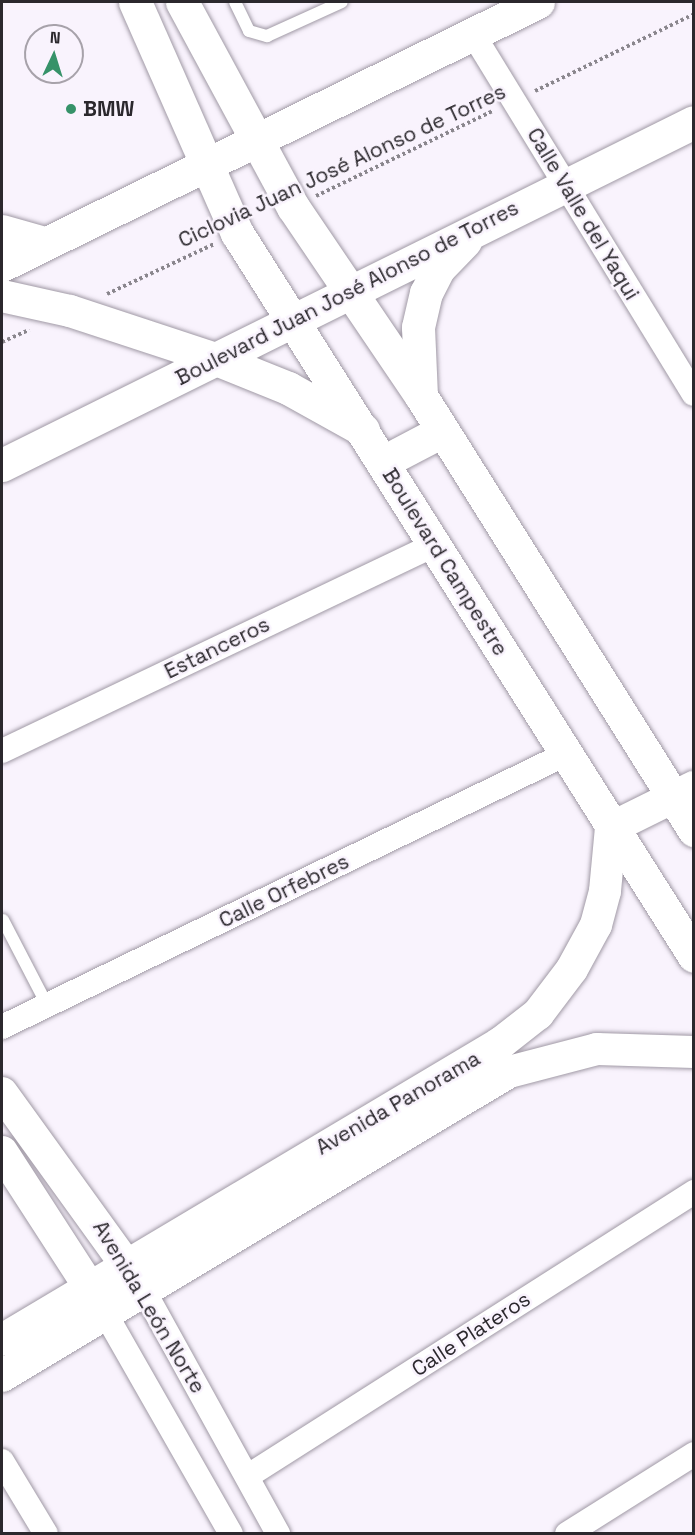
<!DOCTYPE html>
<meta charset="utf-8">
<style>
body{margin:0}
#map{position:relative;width:695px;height:1535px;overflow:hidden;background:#f9f3fd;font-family:"Space Grotesk",sans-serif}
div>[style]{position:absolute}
.path>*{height:4px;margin-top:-2px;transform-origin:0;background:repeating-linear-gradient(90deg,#8a868d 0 3px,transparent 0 6px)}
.roads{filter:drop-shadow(0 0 2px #a099a5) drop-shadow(0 0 2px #a099a5)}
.service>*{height:12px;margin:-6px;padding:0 6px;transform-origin:6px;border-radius:6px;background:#fff}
.minor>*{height:24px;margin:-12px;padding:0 12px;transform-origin:12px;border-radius:12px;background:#fff}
.tertiary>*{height:32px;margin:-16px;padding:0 16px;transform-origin:16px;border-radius:16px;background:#fff}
.secondary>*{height:33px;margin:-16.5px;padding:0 16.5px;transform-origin:16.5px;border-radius:16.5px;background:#fff}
.primary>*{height:33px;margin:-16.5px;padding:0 16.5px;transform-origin:16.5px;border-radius:16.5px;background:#fff}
.dots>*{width:16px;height:16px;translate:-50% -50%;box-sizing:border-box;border:3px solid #f9f3fd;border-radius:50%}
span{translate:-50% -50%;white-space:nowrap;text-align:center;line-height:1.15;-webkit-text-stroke:5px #f9f3fd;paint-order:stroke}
.poi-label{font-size:21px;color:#2b282d;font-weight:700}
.left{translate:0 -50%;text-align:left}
.street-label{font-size:21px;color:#2b282d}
.frame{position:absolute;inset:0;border:3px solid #2b282d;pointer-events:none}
.north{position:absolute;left:24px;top:24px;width:60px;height:60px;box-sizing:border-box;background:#f9f3fd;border:2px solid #a7a2aa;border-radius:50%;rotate:4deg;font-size:16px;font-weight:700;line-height:24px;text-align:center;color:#2b282d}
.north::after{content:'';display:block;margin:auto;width:21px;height:27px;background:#369269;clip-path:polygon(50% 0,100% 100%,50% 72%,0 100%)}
</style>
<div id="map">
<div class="path">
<div style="left:535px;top:91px;width:177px;rotate:-25.8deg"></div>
<div style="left:316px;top:196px;width:196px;rotate:-25.7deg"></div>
<div style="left:107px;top:294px;width:118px;rotate:-25deg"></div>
<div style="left:2px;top:342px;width:30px;rotate:-24deg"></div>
</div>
<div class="roads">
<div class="service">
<div style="left:235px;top:2px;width:32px;rotate:64deg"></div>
<div style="left:249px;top:31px;width:19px;rotate:16deg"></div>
<div style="left:267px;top:36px;width:82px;rotate:-24.4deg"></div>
<div style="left:3px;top:920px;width:96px;rotate:62.6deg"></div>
</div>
<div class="minor">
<div style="left:473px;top:34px;width:422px;rotate:58.5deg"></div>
<div style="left:2px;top:751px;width:478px;rotate:-25.5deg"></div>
<div style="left:2px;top:1027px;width:627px;rotate:-25.83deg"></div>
<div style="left:143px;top:1289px;width:280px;rotate:61.1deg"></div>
<div style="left:105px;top:1313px;width:254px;rotate:60.3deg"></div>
<div style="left:2px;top:1461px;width:85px;rotate:58.9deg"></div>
<div style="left:248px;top:1476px;width:529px;rotate:-32.49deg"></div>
<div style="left:567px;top:1534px;width:150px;rotate:-32.2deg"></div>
</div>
<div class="tertiary">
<div style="left:2px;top:231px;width:45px;rotate:15.6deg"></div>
<div style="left:2px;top:296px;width:70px;rotate:12.4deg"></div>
<div style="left:70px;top:311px;width:154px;rotate:18.2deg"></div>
<div style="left:2px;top:1093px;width:229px;rotate:54.2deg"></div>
<div style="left:2px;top:1152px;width:179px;rotate:57.1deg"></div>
<div style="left:2px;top:1340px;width:582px;rotate:-30.79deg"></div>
<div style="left:502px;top:1042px;width:46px;rotate:-37.9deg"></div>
<div style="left:538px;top:1014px;width:56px;rotate:-52.9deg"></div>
<div style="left:572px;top:969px;width:50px;rotate:-61.4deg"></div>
<div style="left:596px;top:925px;width:35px;rotate:-75deg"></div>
<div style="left:605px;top:891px;width:63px;rotate:-84.6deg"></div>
<div style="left:611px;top:828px;width:93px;rotate:-26.3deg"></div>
<div style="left:2px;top:1376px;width:591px;rotate:-30.95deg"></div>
<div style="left:509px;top:1072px;width:91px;rotate:-14.6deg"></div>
<div style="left:597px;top:1049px;width:97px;rotate:1.8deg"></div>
</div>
<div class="secondary">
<div style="left:135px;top:2px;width:253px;rotate:66.2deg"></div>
<div style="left:237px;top:233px;width:855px;rotate:57.7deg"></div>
<div style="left:182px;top:2px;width:233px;rotate:61.6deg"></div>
<div style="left:293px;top:207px;width:228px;rotate:55.9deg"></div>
<div style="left:421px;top:396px;width:513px;rotate:57.83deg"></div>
<div style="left:383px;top:462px;width:67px;rotate:-27.7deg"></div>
</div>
<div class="primary">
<div style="left:2px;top:265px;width:597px;rotate:-26.14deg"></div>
<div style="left:216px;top:359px;width:78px;rotate:21.9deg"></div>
<div style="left:288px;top:388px;width:86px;rotate:29.2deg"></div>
<div style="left:421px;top:396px;width:69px;rotate:-92.5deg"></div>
<div style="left:418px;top:327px;width:35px;rotate:-77deg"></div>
<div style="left:426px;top:293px;width:27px;rotate:-63deg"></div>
<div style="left:438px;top:269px;width:39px;rotate:-46deg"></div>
<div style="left:2px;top:465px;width:772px;rotate:-26.37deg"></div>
</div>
</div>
<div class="dots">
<div style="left:71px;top:109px;background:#369269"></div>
</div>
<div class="poi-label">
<span class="left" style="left:83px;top:109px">BMW</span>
</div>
<div class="street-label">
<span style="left:342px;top:166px;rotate:-25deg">Ciclovia Juan José Alonso de Torres</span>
<span style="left:583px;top:214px;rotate:59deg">Calle Valle del Yaqui</span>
<span style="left:347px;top:293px;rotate:-27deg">Boulevard Juan José Alonso de Torres</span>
<span style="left:445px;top:562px;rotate:58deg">Boulevard Campestre</span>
<span style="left:217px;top:648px;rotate:-26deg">Estanceros</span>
<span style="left:284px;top:891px;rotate:-26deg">Calle Orfebres</span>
<span style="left:398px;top:1103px;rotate:-30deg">Avenida Panorama</span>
<span style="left:149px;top:1307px;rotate:59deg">Avenida León Norte</span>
<span style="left:471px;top:1334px;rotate:-33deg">Calle Plateros</span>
</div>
<div class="frame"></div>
<div class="north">N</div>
</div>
